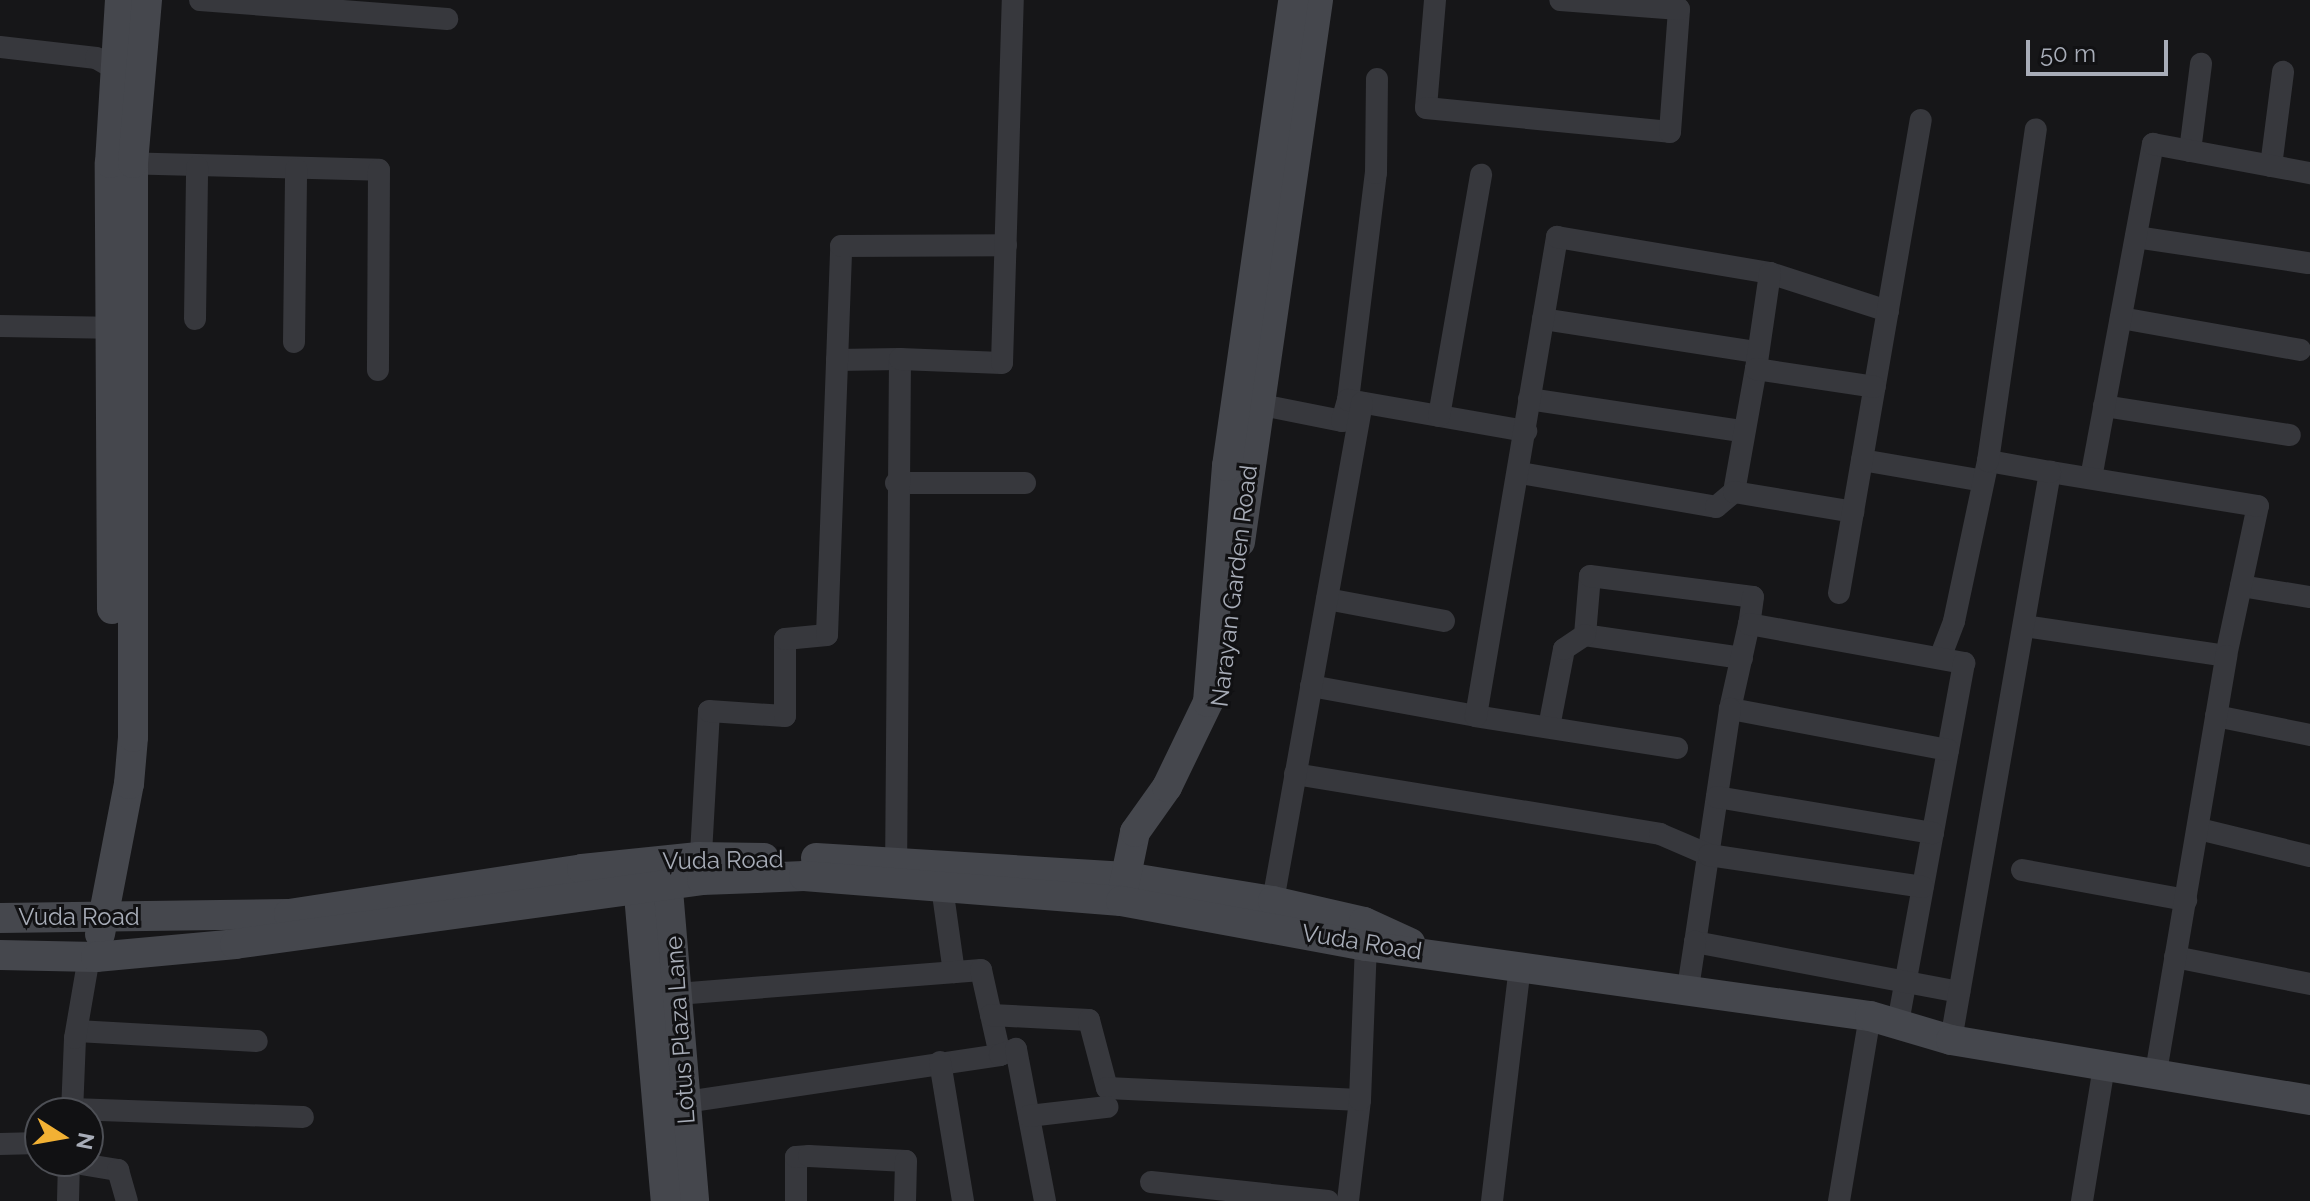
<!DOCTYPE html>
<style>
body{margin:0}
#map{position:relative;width:2310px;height:1201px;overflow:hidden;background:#161618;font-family:Raleway,sans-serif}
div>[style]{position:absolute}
.street>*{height:22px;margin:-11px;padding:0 11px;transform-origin:11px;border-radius:11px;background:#37383d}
.secondary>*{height:30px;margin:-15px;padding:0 15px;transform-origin:15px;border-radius:15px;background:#45474d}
span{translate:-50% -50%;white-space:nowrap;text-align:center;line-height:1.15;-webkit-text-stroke:6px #111113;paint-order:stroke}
.street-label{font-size:24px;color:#a8adb8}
.north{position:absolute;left:24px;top:1097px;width:80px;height:80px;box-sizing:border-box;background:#111113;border:2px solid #4d4f55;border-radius:50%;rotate:101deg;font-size:22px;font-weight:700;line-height:32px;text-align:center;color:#a8adb8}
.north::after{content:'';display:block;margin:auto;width:28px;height:36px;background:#f2b134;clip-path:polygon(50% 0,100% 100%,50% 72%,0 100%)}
.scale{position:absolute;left:2026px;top:40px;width:142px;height:36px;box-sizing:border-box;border:4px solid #a8adb8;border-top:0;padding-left:10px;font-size:24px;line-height:28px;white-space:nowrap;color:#a8adb8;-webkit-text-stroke:6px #111113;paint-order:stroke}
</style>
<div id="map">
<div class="street">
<div style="left:200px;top:0;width:248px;rotate:4.4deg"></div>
<div style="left:1435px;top:0;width:108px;rotate:94.8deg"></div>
<div style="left:1426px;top:108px;width:245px;rotate:5.6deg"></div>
<div style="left:1670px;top:132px;width:123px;rotate:-85.8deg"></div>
<div style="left:1679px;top:9px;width:119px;rotate:-175.7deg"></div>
<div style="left:0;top:47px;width:97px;rotate:6.5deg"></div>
<div style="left:96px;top:58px;width:22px;rotate:30deg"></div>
<div style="left:2190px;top:151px;width:88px;rotate:-82.8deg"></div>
<div style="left:119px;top:163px;width:260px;rotate:1.5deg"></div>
<div style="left:379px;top:170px;width:200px;rotate:90.3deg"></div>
<div style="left:2271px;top:166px;width:95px;rotate:-82.7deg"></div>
<div style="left:2136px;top:237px;width:174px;rotate:8.6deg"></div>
<div style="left:1770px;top:273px;width:124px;rotate:17.9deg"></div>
<div style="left:2121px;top:318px;width:182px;rotate:10.1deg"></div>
<div style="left:195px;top:319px;width:152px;rotate:-89.2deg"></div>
<div style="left:1543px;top:319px;width:216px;rotate:8.8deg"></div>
<div style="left:0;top:326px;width:123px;rotate:0.9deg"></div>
<div style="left:294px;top:342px;width:173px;rotate:-89.3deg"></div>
<div style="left:837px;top:360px;width:63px;rotate:-0.9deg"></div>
<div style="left:1529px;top:399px;width:214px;rotate:8.6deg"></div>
<div style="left:1348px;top:400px;width:229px;rotate:-83deg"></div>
<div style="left:1376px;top:173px;width:94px;rotate:-89.4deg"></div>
<div style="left:1247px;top:402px;width:97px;rotate:11.3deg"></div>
<div style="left:1342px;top:421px;width:22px;rotate:-74deg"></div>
<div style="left:1348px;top:400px;width:181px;rotate:9.9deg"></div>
<div style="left:2104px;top:406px;width:188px;rotate:8.9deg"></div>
<div style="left:1439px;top:416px;width:245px;rotate:-80.1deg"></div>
<div style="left:1862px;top:460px;width:123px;rotate:9.8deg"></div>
<div style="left:1520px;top:473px;width:199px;rotate:9.8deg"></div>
<div style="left:1716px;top:507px;width:23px;rotate:-40deg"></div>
<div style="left:1734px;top:492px;width:125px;rotate:-79.9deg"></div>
<div style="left:2091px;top:478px;width:340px;rotate:-79.5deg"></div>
<div style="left:2153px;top:144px;width:160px;rotate:10.5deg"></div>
<div style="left:896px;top:483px;width:129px"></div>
<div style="left:1734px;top:492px;width:121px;rotate:9.5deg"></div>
<div style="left:2241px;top:586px;width:70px;rotate:9.1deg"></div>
<div style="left:1839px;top:593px;width:480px;rotate:-80.2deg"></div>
<div style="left:1327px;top:599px;width:119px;rotate:10.6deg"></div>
<div style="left:2024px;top:626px;width:204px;rotate:8.4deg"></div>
<div style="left:2226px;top:656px;width:153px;rotate:-78deg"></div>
<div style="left:2258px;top:506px;width:211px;rotate:-170.7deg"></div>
<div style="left:1742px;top:658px;width:159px;rotate:-171.7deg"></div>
<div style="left:1585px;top:635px;width:59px;rotate:-85.2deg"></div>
<div style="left:1590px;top:576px;width:164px;rotate:7.3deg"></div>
<div style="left:1753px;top:597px;width:27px;rotate:98deg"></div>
<div style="left:1940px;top:658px;width:40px;rotate:-69deg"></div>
<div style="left:1954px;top:621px;width:164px;rotate:-78deg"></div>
<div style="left:1311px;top:686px;width:168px;rotate:10.3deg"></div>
<div style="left:1730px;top:709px;width:87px;rotate:-77.4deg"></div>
<div style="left:1749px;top:624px;width:219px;rotate:10.3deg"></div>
<div style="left:1964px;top:663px;width:366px;rotate:100.4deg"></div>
<div style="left:2216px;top:716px;width:96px;rotate:11.4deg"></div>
<div style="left:1549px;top:727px;width:79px;rotate:-79.1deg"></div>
<div style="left:1564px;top:649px;width:25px;rotate:-34deg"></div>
<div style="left:1677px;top:748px;width:204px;rotate:-171deg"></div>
<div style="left:1476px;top:716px;width:486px;rotate:-80.4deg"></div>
<div style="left:1557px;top:237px;width:216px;rotate:9.6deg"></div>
<div style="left:1770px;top:273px;width:97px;rotate:98.3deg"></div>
<div style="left:1756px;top:369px;width:120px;rotate:8.6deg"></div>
<div style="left:1948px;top:750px;width:222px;rotate:-169.3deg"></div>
<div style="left:1730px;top:709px;width:236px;rotate:98.5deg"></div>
<div style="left:1695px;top:942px;width:269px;rotate:10.7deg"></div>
<div style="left:1295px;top:774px;width:370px;rotate:9.3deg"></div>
<div style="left:1660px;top:834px;width:53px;rotate:23.2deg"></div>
<div style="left:1709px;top:855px;width:216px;rotate:8.5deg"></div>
<div style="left:1717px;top:797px;width:219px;rotate:9.5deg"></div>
<div style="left:2199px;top:829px;width:114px;rotate:13.7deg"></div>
<div style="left:2022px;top:870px;width:167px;rotate:10.4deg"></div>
<div style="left:700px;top:872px;width:161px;rotate:-86.8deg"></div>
<div style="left:709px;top:711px;width:76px;rotate:3.8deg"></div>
<div style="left:785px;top:716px;width:77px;rotate:-90deg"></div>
<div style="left:785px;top:639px;width:42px;rotate:-5.4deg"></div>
<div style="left:827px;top:635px;width:389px;rotate:-87.9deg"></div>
<div style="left:841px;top:246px;width:165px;rotate:-0.3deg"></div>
<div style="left:896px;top:878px;width:519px;rotate:-89.56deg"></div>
<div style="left:900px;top:359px;width:102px;rotate:2.2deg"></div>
<div style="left:1002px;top:363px;width:363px;rotate:-88.3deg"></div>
<div style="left:942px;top:887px;width:86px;rotate:82deg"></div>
<div style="left:1273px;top:901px;width:506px;rotate:-79.87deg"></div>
<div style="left:2175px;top:957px;width:138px;rotate:11.3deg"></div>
<div style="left:1688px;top:988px;width:47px;rotate:-81.3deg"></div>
<div style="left:677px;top:994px;width:305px;rotate:-4.5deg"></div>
<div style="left:981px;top:970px;width:87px;rotate:77.4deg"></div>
<div style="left:1000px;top:1055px;width:317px;rotate:171.5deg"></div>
<div style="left:991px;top:1015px;width:98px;rotate:2.9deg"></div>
<div style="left:1089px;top:1020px;width:70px;rotate:75.2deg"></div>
<div style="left:1107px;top:1088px;width:253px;rotate:2.7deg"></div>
<div style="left:1360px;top:1100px;width:102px;rotate:96.8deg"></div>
<div style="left:77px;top:1031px;width:180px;rotate:3.2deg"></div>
<div style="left:1951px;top:1040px;width:577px;rotate:-80.11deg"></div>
<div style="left:2050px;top:472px;width:63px;rotate:-169.9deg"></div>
<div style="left:1988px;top:461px;width:335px;rotate:-81.8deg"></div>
<div style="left:1000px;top:1055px;width:17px;rotate:-21deg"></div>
<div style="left:1016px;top:1049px;width:155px;rotate:79.2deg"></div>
<div style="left:940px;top:1062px;width:141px;rotate:80.6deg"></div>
<div style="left:2156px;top:1072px;width:422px;rotate:-80.4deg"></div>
<div style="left:1360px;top:1100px;width:154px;rotate:-87.8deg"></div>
<div style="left:72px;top:1109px;width:231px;rotate:2deg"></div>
<div style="left:72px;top:1113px;width:75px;rotate:-87.7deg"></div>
<div style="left:75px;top:1038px;width:82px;rotate:-80.2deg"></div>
<div style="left:1029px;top:1116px;width:79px;rotate:-6.6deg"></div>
<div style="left:0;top:1144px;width:40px;rotate:-1.4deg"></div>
<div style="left:69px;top:1162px;width:50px;rotate:9.3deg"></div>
<div style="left:118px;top:1170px;width:32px;rotate:74deg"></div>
<div style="left:1151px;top:1182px;width:178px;rotate:6.1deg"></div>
<div style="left:68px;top:1201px;width:40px;rotate:-88.6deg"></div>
<div style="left:796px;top:1201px;width:44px;rotate:-90deg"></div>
<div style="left:796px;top:1157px;width:13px;rotate:-4deg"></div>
<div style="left:809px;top:1156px;width:97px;rotate:3deg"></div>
<div style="left:906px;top:1161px;width:40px;rotate:91.4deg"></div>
<div style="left:1492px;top:1201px;width:238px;rotate:-83.2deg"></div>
<div style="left:1839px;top:1201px;width:188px;rotate:-80.5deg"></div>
<div style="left:2082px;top:1201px;width:137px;rotate:-80.7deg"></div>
</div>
<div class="secondary">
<div style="left:1240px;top:542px;width:548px;rotate:-81.81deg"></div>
<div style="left:112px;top:609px;width:446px;rotate:-90.3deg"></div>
<div style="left:110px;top:163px;width:163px;rotate:-86.5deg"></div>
<div style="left:816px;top:858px;width:311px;rotate:3.5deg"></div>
<div style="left:1126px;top:877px;width:149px;rotate:9.3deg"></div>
<div style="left:1273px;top:901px;width:93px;rotate:13deg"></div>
<div style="left:1364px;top:922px;width:51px;rotate:24.5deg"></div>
<div style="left:666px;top:866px;width:336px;rotate:85.2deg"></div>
<div style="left:637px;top:872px;width:330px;rotate:85deg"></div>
<div style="left:1122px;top:895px;width:64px;rotate:-78.3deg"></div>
<div style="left:1135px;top:832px;width:55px;rotate:-54.6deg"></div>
<div style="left:1167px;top:787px;width:94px;rotate:-64.2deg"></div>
<div style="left:1208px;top:702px;width:237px;rotate:-85.4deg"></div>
<div style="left:1227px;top:466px;width:471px;rotate:-81.9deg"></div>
<div style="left:0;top:918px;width:289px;rotate:-0.8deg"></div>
<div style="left:289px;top:914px;width:296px;rotate:-8.7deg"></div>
<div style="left:582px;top:869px;width:117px;rotate:-5.9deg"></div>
<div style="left:698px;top:857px;width:66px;rotate:0.9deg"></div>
<div style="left:100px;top:934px;width:153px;rotate:-79.1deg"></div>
<div style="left:129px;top:784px;width:47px;rotate:-85.1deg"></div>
<div style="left:133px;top:737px;width:574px;rotate:-90deg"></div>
<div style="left:133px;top:163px;width:164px;rotate:-85.1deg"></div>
<div style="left:0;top:955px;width:96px;rotate:1.2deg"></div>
<div style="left:96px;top:957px;width:140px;rotate:-5.3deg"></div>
<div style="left:235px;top:944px;width:471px;rotate:-7.8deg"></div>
<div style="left:702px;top:880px;width:102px;rotate:-2.2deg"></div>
<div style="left:804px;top:876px;width:318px;rotate:4.5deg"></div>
<div style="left:1121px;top:901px;width:249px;rotate:10.4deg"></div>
<div style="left:1366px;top:946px;width:509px;rotate:7.91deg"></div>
<div style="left:1870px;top:1016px;width:84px;rotate:16.5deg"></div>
<div style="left:1951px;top:1040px;width:364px;rotate:9.5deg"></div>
</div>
<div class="street-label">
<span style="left:1234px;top:586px;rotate:-83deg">Narayan Garden Road</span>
<span style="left:723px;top:860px;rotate:-1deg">Vuda Road</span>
<span style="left:79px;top:917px">Vuda Road</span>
<span style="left:1362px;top:942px;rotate:9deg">Vuda Road</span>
<span style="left:680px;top:1030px;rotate:-94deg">Lotus Plaza Lane</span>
</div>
<div class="north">N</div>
<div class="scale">50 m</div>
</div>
